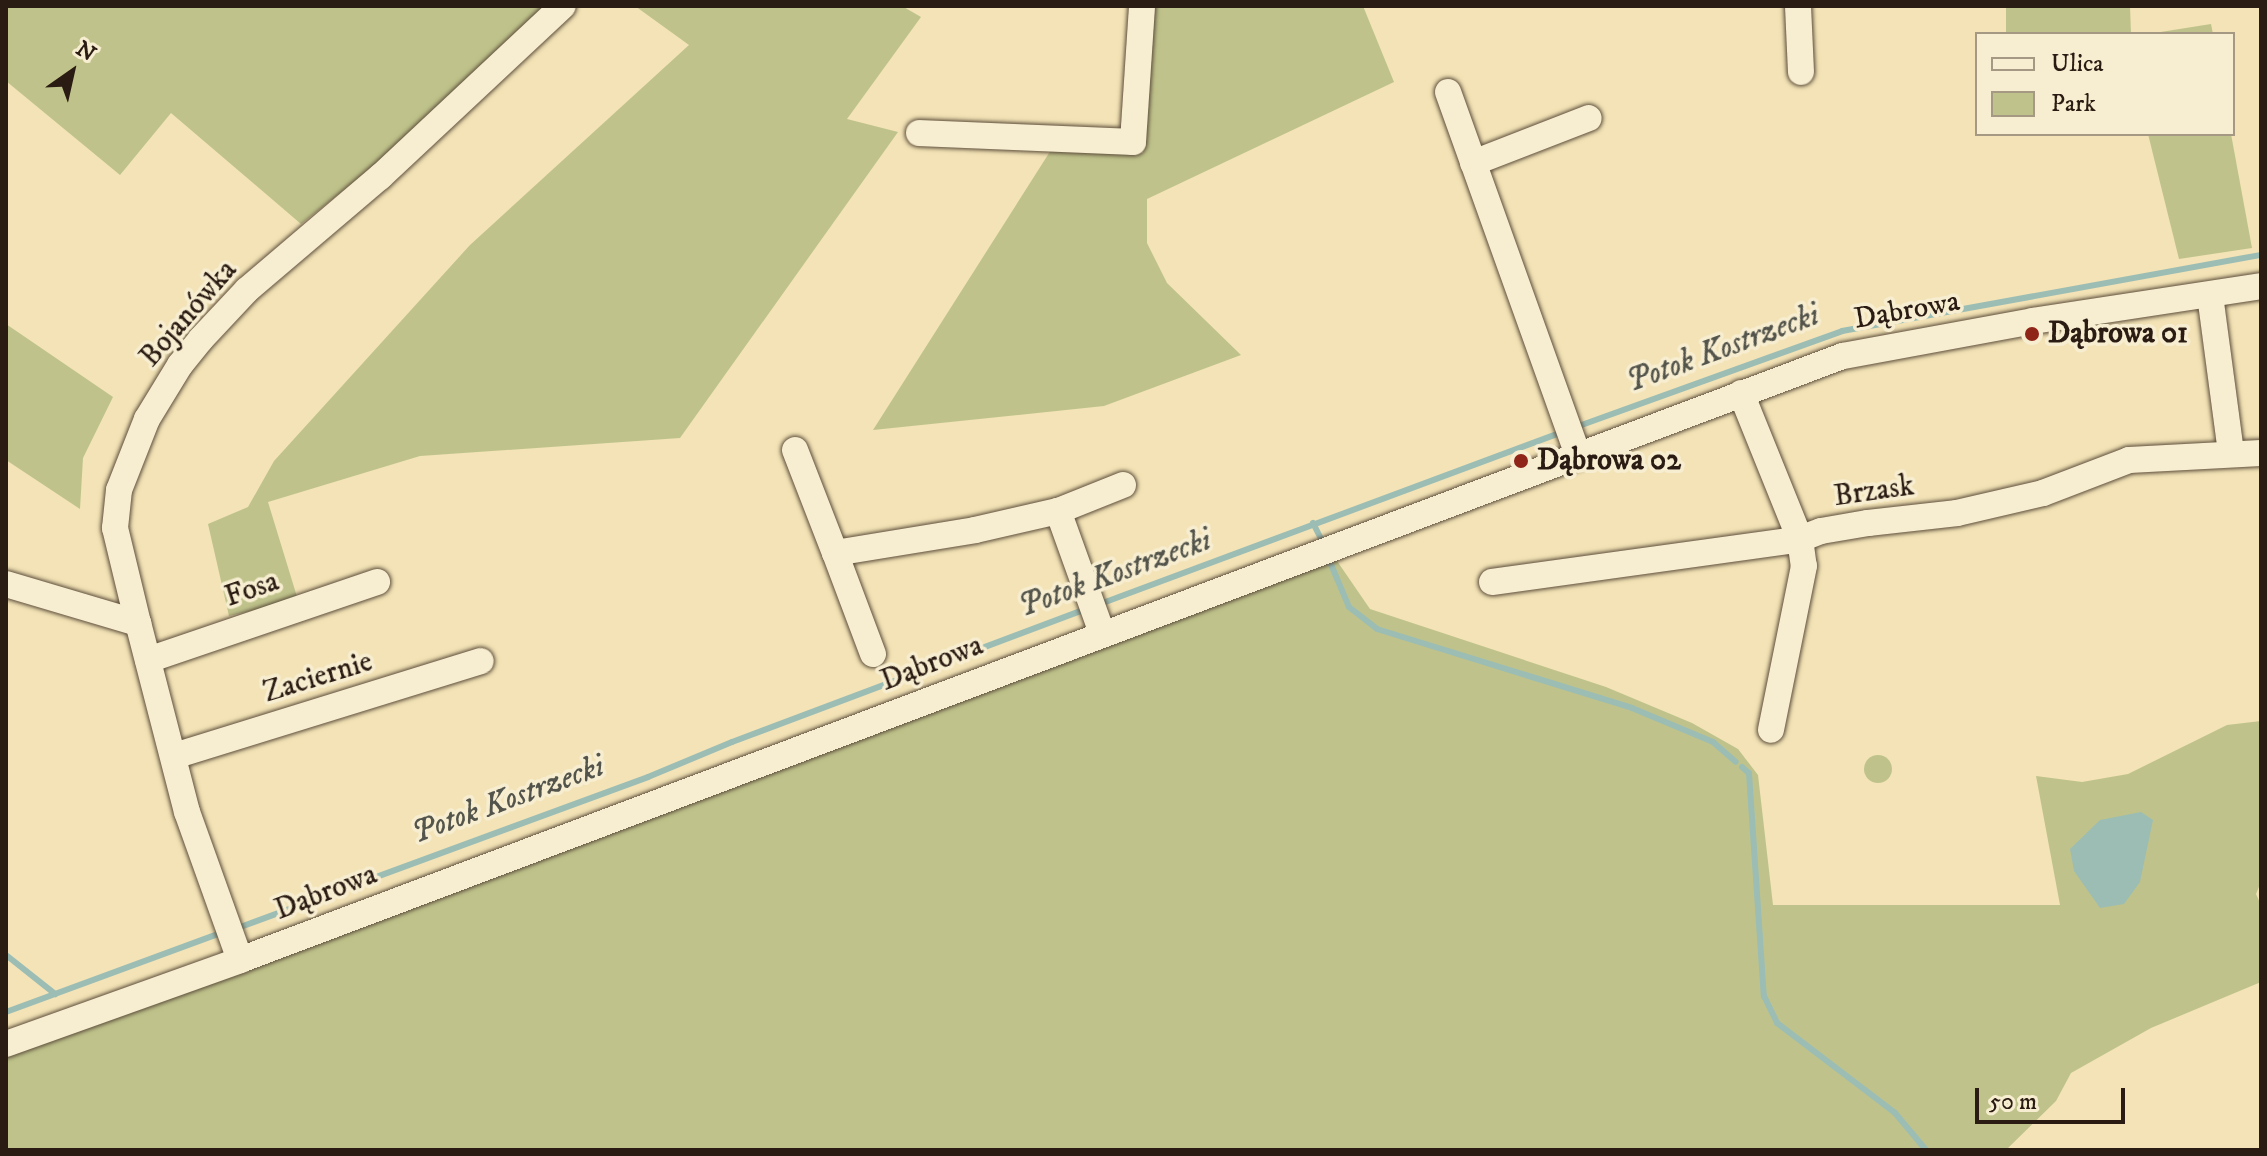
<!DOCTYPE html>
<meta charset="utf-8">
<style>
body{margin:0}
#map{position:relative;width:2267px;height:1156px;overflow:hidden;background:#f3e3b6;font-family:"IM FELL DW Pica",serif}
div>[style]{position:absolute}
.green>*{inset:0;background:#bfc38b}
.round{border-radius:50%}
.water>*{inset:0;background:#9cbdb4}
.stream>*{height:6px;margin:-3px;padding:0 3px;transform-origin:3px;border-radius:3px;background:#9cbdb4}
.roads{filter:drop-shadow(0 0 2px #5d4e3c) drop-shadow(0 0 2px #5d4e3c)}
.minor>*{height:26px;margin:-13px;padding:0 13px;transform-origin:13px;border-radius:13px;background:#f7edd0}
.dots>*{width:22px;height:22px;translate:-50% -50%;box-sizing:border-box;border:4px solid #f7edd0;border-radius:50%}
span{translate:-50% -50%;white-space:nowrap;text-align:center;line-height:1.15;-webkit-text-stroke:7px #f7edd0;paint-order:stroke}
.street-label{font-size:30px;color:#2b1c13}
.poi-label{font-size:30px;color:#2b1c13;font-weight:700}
.left{translate:0 -50%;text-align:left}
.water-label{font-size:32px;color:#53544b;font-style:italic}
.frame{position:absolute;inset:0;border:8px solid #2b1c13;pointer-events:none}
.legend{position:absolute;left:1975px;top:32px;width:260px;height:104px;box-sizing:border-box;background:#f7edd0;border:2px solid #a59984;margin:0;padding:10px 14px;list-style:none;font-size:24px;color:#2b1c13}
.legend li{display:flex;align-items:center;gap:16px;height:40px}
.legend b{width:40px;border:2px solid #a59984}
.north{position:absolute;left:32px;top:32px;width:80px;height:80px;-webkit-text-stroke:6px #f7edd0;paint-order:stroke;rotate:34deg;font-size:22px;font-weight:700;line-height:32px;text-align:center;color:#2b1c13}
.north::after{content:'';display:block;margin:auto;width:28px;height:36px;background:#2b1c13;clip-path:polygon(50% 0,100% 100%,50% 72%,0 100%)}
.scale{position:absolute;left:1975px;top:1088px;width:150px;height:36px;box-sizing:border-box;border:4px solid #2b1c13;border-top:0;padding-left:10px;font-size:24px;line-height:28px;white-space:nowrap;color:#2b1c13;-webkit-text-stroke:6px #f7edd0;paint-order:stroke}
</style>
<div id="map">
<div class="green">
<div style="clip-path:polygon(6px 6px,552px 6px,373px 167px,301px 224px,171px 113px,120px 175px,6px 81px)"></div>
<div style="clip-path:polygon(635px 6px,902px 6px,921px 17px,847px 119px,898px 132px,680px 438px,420px 456px,268px 502px,298px 600px,229px 616px,208px 524px,248px 507px,274px 461px,470px 245px,689px 45px)"></div>
<div style="clip-path:polygon(1150px 6px,1363px 6px,1394px 82px,1147px 199px,1147px 243px,1167px 283px,1241px 355px,1104px 406px,873px 430px,1051px 150px,1143px 153px)"></div>
<div style="clip-path:polygon(2006px 6px,2130px 6px,2131px 34px,2006px 34px)"></div>
<div style="clip-path:polygon(2211px 24px,2213px 34px,2148px 34px)"></div>
<div style="clip-path:polygon(2148px 134px,2231px 134px,2252px 248px,2179px 259px)"></div>
<div style="clip-path:polygon(6px 324px,113px 397px,83px 458px,80px 509px,6px 460px)"></div>
<div style="clip-path:polygon(1335px 558px,1370px 609px,1606px 687px,1692px 723px,1738px 749px,1758px 775px,1773px 905px,2060px 905px,2036px 776px,2082px 782px,2128px 774px,2227px 725px,2261px 721px,2261px 882px,2256px 894px,2261px 905px,2261px 982px,2151px 1028px,2071px 1073px,2056px 1101px,2006px 1150px,6px 1150px,6px 1057px)"></div>
<div class="round" style="left:1864px;top:755px;width:28px;height:28px"></div>
</div>
<div class="water">
<div style="clip-path:polygon(2141px 812px,2153px 820px,2140px 882px,2124px 904px,2100px 908px,2074px 871px,2070px 849px,2100px 820px)"></div>
</div>
<div class="stream">
<div style="left:1576px;top:427px;width:283px;rotate:-19.8deg"></div>
<div style="left:1842px;top:331px;width:426px;rotate:-10.3deg"></div>
<div style="left:1313px;top:523px;width:16px;rotate:63deg"></div>
<div style="left:1330px;top:562px;width:49px;rotate:67.1deg"></div>
<div style="left:1349px;top:607px;width:36px;rotate:38deg"></div>
<div style="left:1377px;top:629px;width:267px;rotate:17.2deg"></div>
<div style="left:1632px;top:708px;width:88px;rotate:22.8deg"></div>
<div style="left:1713px;top:742px;width:30px;rotate:41deg"></div>
<div style="left:1100px;top:604px;width:493px;rotate:-20.4deg"></div>
<div style="left:1742px;top:767px;width:9px;rotate:41deg"></div>
<div style="left:1749px;top:773px;width:224px;rotate:86.2deg"></div>
<div style="left:1764px;top:996px;width:30px;rotate:64deg"></div>
<div style="left:1777px;top:1023px;width:148px;rotate:37.3deg"></div>
<div style="left:1895px;top:1113px;width:48px;rotate:50deg"></div>
<div style="left:235px;top:929px;width:440px;rotate:-20.2deg"></div>
<div style="left:648px;top:777px;width:91px;rotate:-22.6deg"></div>
<div style="left:732px;top:742px;width:377px;rotate:-20.6deg"></div>
<div style="left:6px;top:955px;width:63px;rotate:38.5deg"></div>
<div style="left:6px;top:1012px;width:232px;rotate:-20.2deg"></div>
</div>
<div class="roads">
<div class="minor">
<div style="left:1798px;top:6px;width:66px;rotate:87.4deg"></div>
<div style="left:1448px;top:92px;width:386px;rotate:70.3deg"></div>
<div style="left:919px;top:133px;width:214px;rotate:2.4deg"></div>
<div style="left:1133px;top:142px;width:136px;rotate:-86.2deg"></div>
<div style="left:1473px;top:163px;width:124px;rotate:-21.2deg"></div>
<div style="left:2210px;top:295px;width:159px;rotate:82.4deg"></div>
<div style="left:1741px;top:393px;width:157px;rotate:68deg"></div>
<div style="left:1800px;top:539px;width:27px;rotate:82deg"></div>
<div style="left:1804px;top:566px;width:167px;rotate:101.4deg"></div>
<div style="left:795px;top:450px;width:110px;rotate:68.8deg"></div>
<div style="left:1492px;top:582px;width:311px;rotate:-7.9deg"></div>
<div style="left:1800px;top:539px;width:22px;rotate:-21deg"></div>
<div style="left:1821px;top:531px;width:48px;rotate:-9.7deg"></div>
<div style="left:1868px;top:523px;width:90px;rotate:-6.4deg"></div>
<div style="left:1957px;top:513px;width:88px;rotate:-13.1deg"></div>
<div style="left:2043px;top:493px;width:92px;rotate:-21deg"></div>
<div style="left:2129px;top:460px;width:132px;rotate:-3deg"></div>
<div style="left:6px;top:584px;width:138px;rotate:16.5deg"></div>
<div style="left:1102px;top:633px;width:130px;rotate:-109.8deg"></div>
<div style="left:1058px;top:511px;width:70px;rotate:-21.8deg"></div>
<div style="left:873px;top:654px;width:108px;rotate:-110.6deg"></div>
<div style="left:835px;top:553px;width:142px;rotate:-9.3deg"></div>
<div style="left:975px;top:530px;width:85px;rotate:-12.9deg"></div>
<div style="left:148px;top:660px;width:242px;rotate:-18.8deg"></div>
<div style="left:174px;top:756px;width:321px;rotate:-17.2deg"></div>
<div style="left:240px;top:960px;width:157px;rotate:-109.7deg"></div>
<div style="left:187px;top:812px;width:195px;rotate:-104.5deg"></div>
<div style="left:138px;top:623px;width:98px;rotate:-103.6deg"></div>
<div style="left:115px;top:528px;width:38px;rotate:-84deg"></div>
<div style="left:119px;top:490px;width:76px;rotate:-68.5deg"></div>
<div style="left:147px;top:419px;width:63px;rotate:-58.6deg"></div>
<div style="left:180px;top:365px;width:33px;rotate:-51deg"></div>
<div style="left:201px;top:339px;width:67px;rotate:-46.8deg"></div>
<div style="left:247px;top:290px;width:175px;rotate:-40.4deg"></div>
<div style="left:380px;top:177px;width:250px;rotate:-43.1deg"></div>
<div style="left:6px;top:1044px;width:249px;rotate:-19.7deg"></div>
<div style="left:240px;top:960px;width:1713px;rotate:-20.65deg"></div>
<div style="left:1843px;top:356px;width:193px;rotate:-10.4deg"></div>
<div style="left:2033px;top:321px;width:231px;rotate:-8.7deg"></div>
</div>
</div>
<div class="dots">
<div style="left:2032px;top:334px;background:#8f2418"></div>
<div style="left:1521px;top:461px;background:#8f2418"></div>
</div>
<div class="street-label">
<span style="left:1907px;top:311px;rotate:-10deg">Dąbrowa</span>
<span style="left:189px;top:314px;rotate:-49deg">Bojanówka</span>
<span style="left:1874px;top:492px;rotate:-8deg">Brzask</span>
<span style="left:252px;top:590px;rotate:-19deg">Fosa</span>
<span style="left:932px;top:664px;rotate:-21deg">Dąbrowa</span>
<span style="left:318px;top:678px;rotate:-17deg">Zaciernie</span>
<span style="left:326px;top:893px;rotate:-21deg">Dąbrowa</span>
</div>
<div class="poi-label">
<span class="left" style="left:2048px;top:334px">Dąbrowa 01</span>
<span class="left" style="left:1537px;top:461px">Dąbrowa 02</span>
</div>
<div class="water-label">
<span style="left:1723px;top:349px;rotate:-20deg">Potok Kostrzecki</span>
<span style="left:1115px;top:574px;rotate:-20deg">Potok Kostrzecki</span>
<span style="left:508px;top:800px;rotate:-20deg">Potok Kostrzecki</span>
</div>
<div class="frame"></div>
<ul class="legend">
<li><b style="height:10px;background:#f7edd0"></b>Ulica</li>
<li><b style="height:22px;background:#bfc38b"></b>Park</li>
</ul>
<div class="north">N</div>
<div class="scale">50 m</div>
</div>
